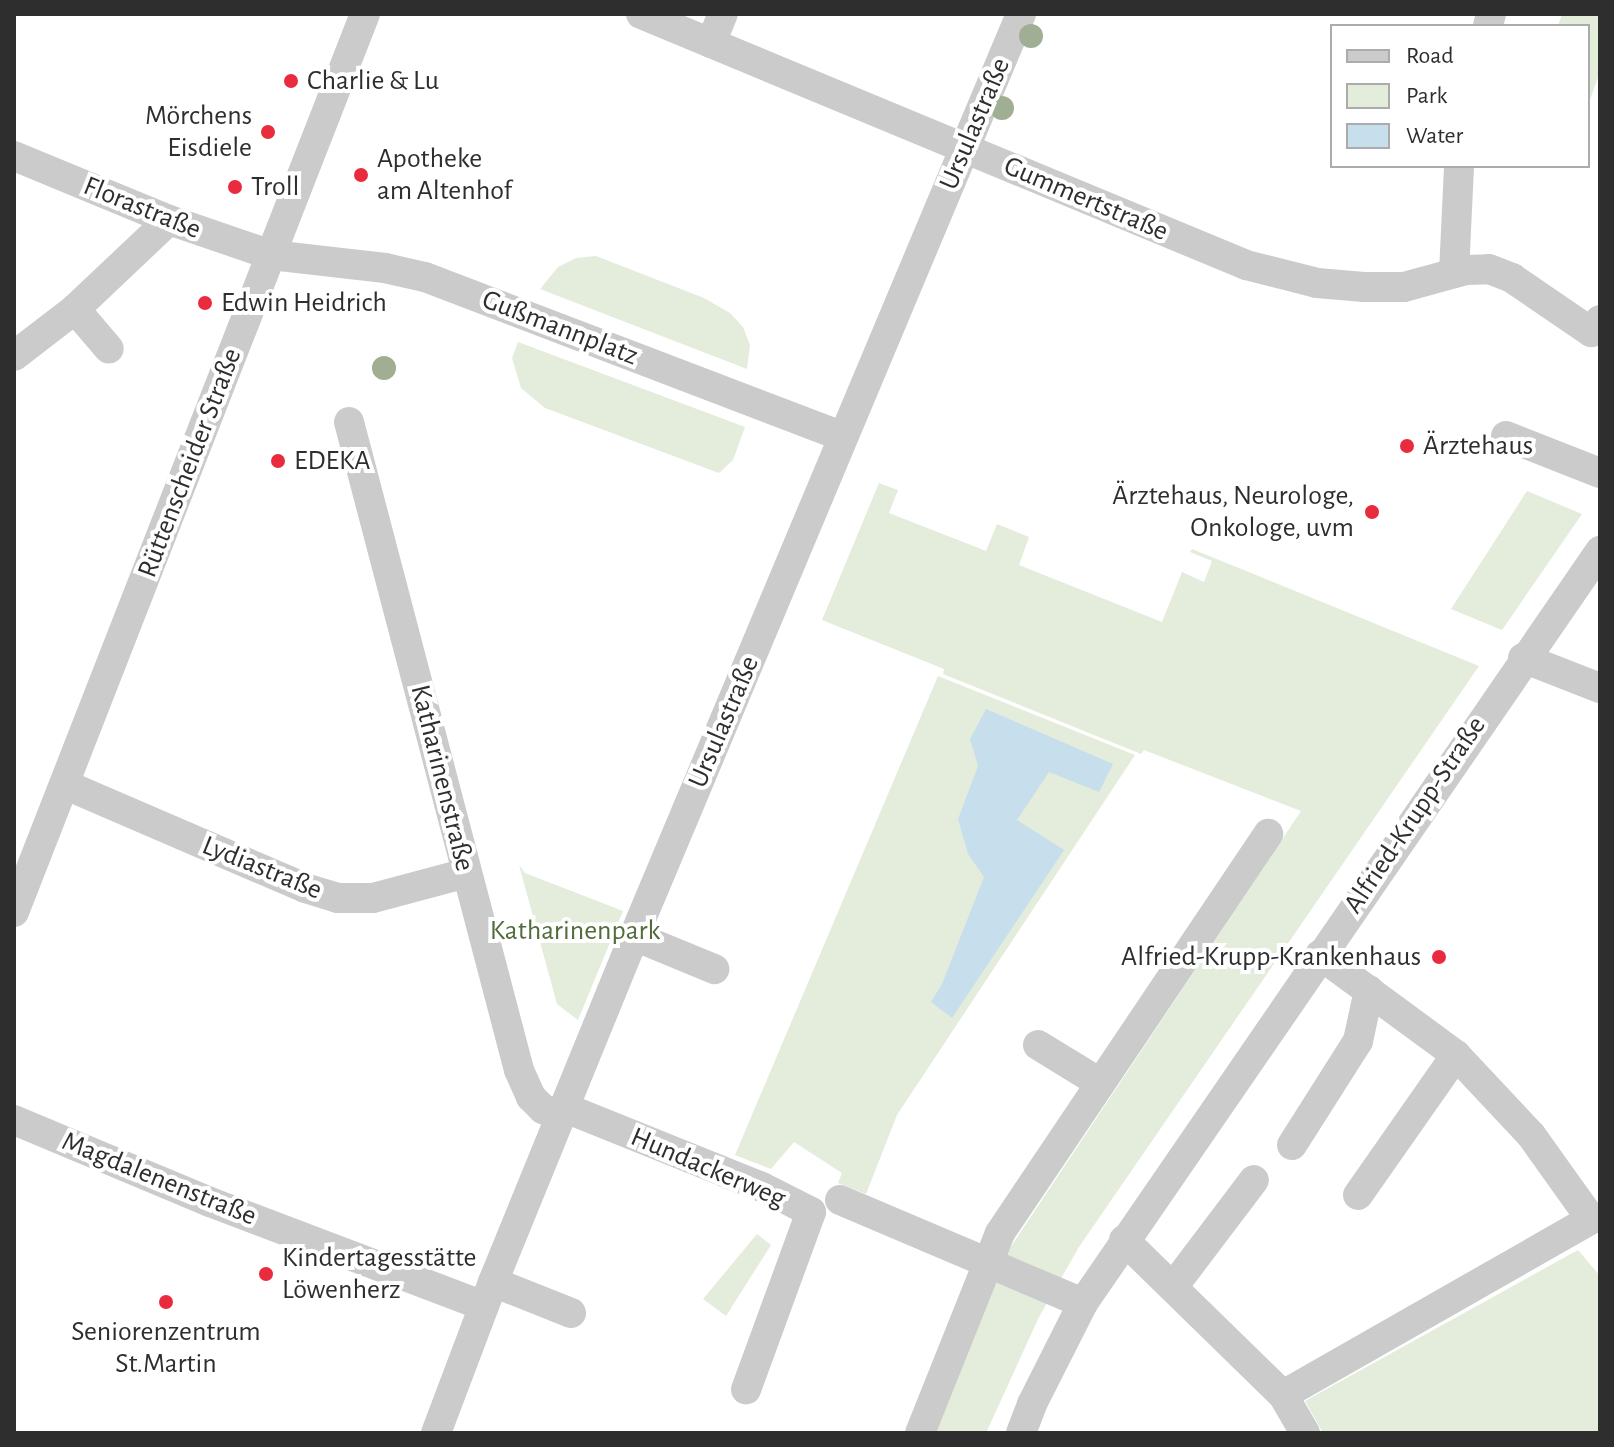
<!DOCTYPE html>
<meta charset="utf-8">
<style>
body{margin:0}
#map{position:relative;width:1614px;height:1447px;overflow:hidden;background:#fff;font-family:"Alegreya Sans",sans-serif}
div>[style]{position:absolute}
.green>*{inset:0;background:#e4ecdb}
.water>*{inset:0;background:#c7deec}
.minor>*{height:30px;margin:-15px;padding:0 15px;transform-origin:15px;border-radius:15px;background:#cbcbcb}
.trees>*{width:24px;height:24px;margin:-12px;border-radius:50%;background:#a0ae93}
.dots>*{width:22px;height:22px;translate:-50% -50%;box-sizing:border-box;border:4px solid #fff;border-radius:50%}
span{translate:-50% -50%;white-space:nowrap;text-align:center;line-height:1.15;-webkit-text-stroke:8px #fff;paint-order:stroke}
.poi-label{font-size:28px;color:#2e2e2e}
.left{translate:0 -50%;text-align:left}
.right{translate:-100% -50%;text-align:right}
.street-label{font-size:28px;color:#2e2e2e}
.park-label{font-size:28px;color:#526b3a}
.frame{position:absolute;inset:0;border:16px solid #2e2e2e;pointer-events:none}
.legend{position:absolute;left:1330px;top:24px;width:260px;height:144px;box-sizing:border-box;background:#fff;border:2px solid #ababab;margin:0;padding:10px 14px;list-style:none;font-size:24px;color:#2e2e2e}
.legend li{display:flex;align-items:center;gap:16px;height:40px}
.legend b{width:40px;border:2px solid #ababab}
</style>
<div id="map">
<div class="green">
<div style="clip-path:polygon(1562px 14px,1600px 14px,1600px 72px,1588px 105px,1588px 26px,1558px 26px)"></div>
<div style="clip-path:polygon(596px 256px,704px 298px,730px 313px,743px 327px,750px 345px,747px 369px,540px 289px,558px 267px,576px 258px)"></div>
<div style="clip-path:polygon(518px 342px,745px 427px,733px 460px,719px 473px,545px 408px,521px 388px,512px 358px)"></div>
<div style="clip-path:polygon(879px 483px,898px 490px,889px 513px,986px 551px,997px 524px,1029px 537px,1019px 565px,1162px 622px,1182px 572px,1204px 582px,1212px 561px,1190px 552px,1192px 549px,1479px 666px,1079px 1247px,1039px 1317px,986px 1433px,932px 1433px,1004px 1257px,1301px 811px,1144px 750px,1141px 754px,943px 674px,944px 669px,822px 620px)"></div>
<div style="clip-path:polygon(1527px 491px,1582px 514px,1502px 630px,1451px 609px)"></div>
<div style="clip-path:polygon(938px 676px,1135px 755px,897px 1115px,866px 1194px,838px 1183px,842px 1173px,794px 1142px,771px 1169px,735px 1155px)"></div>
<div style="clip-path:polygon(519px 865px,525px 873px,623px 911px,578px 1020px,557px 1004px)"></div>
<div style="clip-path:polygon(757px 1234px,771px 1245px,726px 1316px,703px 1299px)"></div>
<div style="clip-path:polygon(1578px 1250px,1600px 1276px,1600px 1433px,1323px 1433px,1305px 1401px)"></div>
</div>
<div class="water">
<div style="clip-path:polygon(986px 709px,1113px 764px,1099px 792px,1049px 772px,1017px 820px,1064px 850px,952px 1018px,931px 1002px,942px 984px,984px 877px,968px 854px,958px 819px,978px 766px,970px 739px)"></div>
</div>
<div class="minor">
<div style="left:641px;top:14px;width:655px;rotate:22.53deg"></div>
<div style="left:1246px;top:265px;width:73px;rotate:14.2deg"></div>
<div style="left:1317px;top:283px;width:47px;rotate:4.9deg"></div>
<div style="left:1364px;top:287px;width:40px"></div>
<div style="left:1404px;top:287px;width:64px;rotate:-15.3deg"></div>
<div style="left:1466px;top:270px;width:23px;rotate:-2deg"></div>
<div style="left:1489px;top:269px;width:25px;rotate:21deg"></div>
<div style="left:1512px;top:278px;width:96px;rotate:34.4deg"></div>
<div style="left:1591px;top:332px;width:15px;rotate:-53deg"></div>
<div style="left:1488px;top:26px;width:12px;rotate:-76deg"></div>
<div style="left:711px;top:43px;width:31px;rotate:-68deg"></div>
<div style="left:14px;top:156px;width:168px;rotate:22.4deg"></div>
<div style="left:169px;top:220px;width:108px;rotate:18.9deg"></div>
<div style="left:271px;top:255px;width:115px;rotate:6.5deg"></div>
<div style="left:385px;top:268px;width:41px;rotate:12.7deg"></div>
<div style="left:425px;top:277px;width:445px;rotate:20.9deg"></div>
<div style="left:1454px;top:273px;width:107px;rotate:-87.3deg"></div>
<div style="left:75px;top:309px;width:52px;rotate:49.6deg"></div>
<div style="left:14px;top:356px;width:77px;rotate:-37.6deg"></div>
<div style="left:75px;top:309px;width:129px;rotate:-43.4deg"></div>
<div style="left:349px;top:422px;width:670px;rotate:75.3deg"></div>
<div style="left:519px;top:1070px;width:30px;rotate:66deg"></div>
<div style="left:531px;top:1097px;width:17px;rotate:45deg"></div>
<div style="left:543px;top:1109px;width:18px;rotate:22deg"></div>
<div style="left:1506px;top:436px;width:101px;rotate:21.5deg"></div>
<div style="left:1523px;top:658px;width:83px;rotate:21.3deg"></div>
<div style="left:66px;top:785px;width:260px;rotate:23.3deg"></div>
<div style="left:305px;top:888px;width:34px;rotate:17deg"></div>
<div style="left:337px;top:898px;width:36px"></div>
<div style="left:373px;top:898px;width:96px;rotate:-15deg"></div>
<div style="left:14px;top:912px;width:964px;rotate:-68.65deg"></div>
<div style="left:634px;top:936px;width:87px;rotate:22.4deg"></div>
<div style="left:1038px;top:1045px;width:73px;rotate:31.5deg"></div>
<div style="left:563px;top:1107px;width:214px;rotate:21.9deg"></div>
<div style="left:762px;top:1187px;width:55px;rotate:27deg"></div>
<div style="left:811px;top:1212px;width:189px;rotate:110.1deg"></div>
<div style="left:14px;top:1120px;width:212px;rotate:22.7deg"></div>
<div style="left:210px;top:1202px;width:293px;rotate:20.8deg"></div>
<div style="left:1292px;top:1145px;width:123px;rotate:-57.6deg"></div>
<div style="left:1358px;top:1041px;width:52px;rotate:-77.8deg"></div>
<div style="left:1358px;top:1195px;width:171px;rotate:-55deg"></div>
<div style="left:840px;top:1200px;width:264px;rotate:23deg"></div>
<div style="left:1124px;top:1240px;width:222px;rotate:44.3deg"></div>
<div style="left:1283px;top:1395px;width:44px;rotate:59.9deg"></div>
<div style="left:493px;top:1282px;width:84px;rotate:21.7deg"></div>
<div style="left:1173px;top:1287px;width:134px;rotate:-52.9deg"></div>
<div style="left:1283px;top:1395px;width:355px;rotate:-29.7deg"></div>
<div style="left:1591px;top:1219px;width:103px;rotate:-125.5deg"></div>
<div style="left:1531px;top:1135px;width:110px;rotate:-133.2deg"></div>
<div style="left:1456px;top:1055px;width:169px;rotate:-143.7deg"></div>
<div style="left:436px;top:1433px;width:161px;rotate:-69.3deg"></div>
<div style="left:493px;top:1282px;width:374px;rotate:-67.8deg"></div>
<div style="left:634px;top:936px;width:1000px;rotate:-67.23deg"></div>
<div style="left:920px;top:1433px;width:215px;rotate:-68.2deg"></div>
<div style="left:1000px;top:1233px;width:481px;rotate:-56.1deg"></div>
<div style="left:1021px;top:1433px;width:31px;rotate:-69deg"></div>
<div style="left:1032px;top:1404px;width:113px;rotate:-63.2deg"></div>
<div style="left:1083px;top:1303px;width:913px;rotate:-55.49deg"></div>
</div>
<div class="trees">
<div style="left:1031px;top:36px"></div>
<div style="left:1002px;top:108px"></div>
<div style="left:384px;top:368px"></div>
</div>
<div class="dots">
<div style="left:291px;top:81px;background:#e92c3d"></div>
<div style="left:268px;top:132px;background:#e92c3d"></div>
<div style="left:361px;top:175px;background:#e92c3d"></div>
<div style="left:235px;top:187px;background:#e92c3d"></div>
<div style="left:205px;top:303px;background:#e92c3d"></div>
<div style="left:1407px;top:446px;background:#e92c3d"></div>
<div style="left:278px;top:461px;background:#e92c3d"></div>
<div style="left:1372px;top:512px;background:#e92c3d"></div>
<div style="left:1439px;top:957px;background:#e92c3d"></div>
<div style="left:266px;top:1274px;background:#e92c3d"></div>
<div style="left:166px;top:1302px;background:#e92c3d"></div>
</div>
<div class="poi-label">
<span class="left" style="left:307px;top:81px">Charlie &amp; Lu</span>
<span class="right" style="left:252px;top:132px">Mörchens<br>Eisdiele</span>
<span class="left" style="left:377px;top:175px">Apotheke<br>am Altenhof</span>
<span class="left" style="left:251px;top:187px">Troll</span>
<span class="left" style="left:221px;top:303px">Edwin Heidrich</span>
<span class="left" style="left:1423px;top:446px">Ärztehaus</span>
<span class="left" style="left:294px;top:461px">EDEKA</span>
<span class="right" style="left:1354px;top:512px">Ärztehaus, Neurologe,<br>Onkologe, uvm</span>
<span class="right" style="left:1421px;top:957px">Alfried-Krupp-Krankenhaus</span>
<span class="left" style="left:282px;top:1274px">Kindertagesstätte<br>Löwenherz</span>
<span style="left:166px;top:1348px">Seniorenzentrum<br>St.Martin</span>
</div>
<div class="street-label">
<span style="left:975px;top:124px;rotate:-67deg">Ursulastraße</span>
<span style="left:1086px;top:199px;rotate:23deg">Gummertstraße</span>
<span style="left:142px;top:208px;rotate:22deg">Florastraße</span>
<span style="left:560px;top:328px;rotate:21deg">Gußmannplatz</span>
<span style="left:190px;top:463px;rotate:-69deg">Rüttenscheider Straße</span>
<span style="left:724px;top:722px;rotate:-67deg">Ursulastraße</span>
<span style="left:442px;top:778px;rotate:76deg">Katharinenstraße</span>
<span style="left:1415px;top:815px;rotate:-56deg">Alfried-Krupp-Straße</span>
<span style="left:262px;top:868px;rotate:22deg">Lydiastraße</span>
<span style="left:708px;top:1168px;rotate:23deg">Hundackerweg</span>
<span style="left:159px;top:1179px;rotate:22deg">Magdalenenstraße</span>
</div>
<div class="park-label">
<span style="left:575px;top:931px">Katharinenpark</span>
</div>
<div class="frame"></div>
<ul class="legend">
<li><b style="height:10px;background:#cbcbcb"></b>Road</li>
<li><b style="height:22px;background:#e4ecdb"></b>Park</li>
<li><b style="height:22px;background:#c7deec"></b>Water</li>
</ul>
</div>
